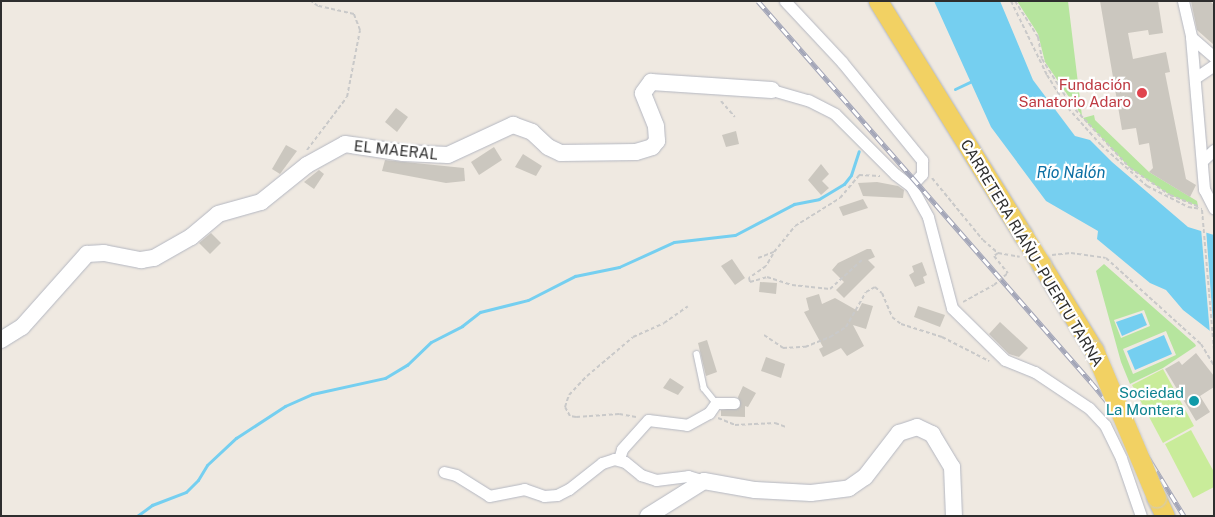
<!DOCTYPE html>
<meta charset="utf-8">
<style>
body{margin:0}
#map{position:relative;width:1215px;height:517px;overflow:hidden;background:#efe9e1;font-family:"Public Sans",sans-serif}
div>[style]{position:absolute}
.green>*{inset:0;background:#b6e59e}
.pitch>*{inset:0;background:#c9ec9a}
.water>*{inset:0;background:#75cff0}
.pier>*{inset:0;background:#efe9e1}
.stream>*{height:3px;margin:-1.5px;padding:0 1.5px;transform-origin:1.5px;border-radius:1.5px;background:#75cff0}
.building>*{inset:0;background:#cbc7bf}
.path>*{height:2px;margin-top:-1px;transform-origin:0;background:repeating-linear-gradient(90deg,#c9c9c9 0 4px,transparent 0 6.5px)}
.roads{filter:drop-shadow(0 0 1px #b4b7c1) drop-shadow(0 0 1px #b4b7c1)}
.lane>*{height:5.5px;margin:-2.75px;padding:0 2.75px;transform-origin:2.75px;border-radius:2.75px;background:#fff}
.street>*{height:11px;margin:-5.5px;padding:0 5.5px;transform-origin:5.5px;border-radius:5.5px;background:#fff}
.secondary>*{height:16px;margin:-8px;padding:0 8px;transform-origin:8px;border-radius:8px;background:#fff}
.primary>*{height:19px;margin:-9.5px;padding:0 9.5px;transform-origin:9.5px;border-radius:9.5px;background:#f2d163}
.rail>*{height:5px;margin-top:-2.5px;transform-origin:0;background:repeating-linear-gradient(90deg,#fff 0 9px,#a3a6b8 0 18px);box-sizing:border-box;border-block:1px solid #a3a6b8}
.path-bridge>*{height:2px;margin-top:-1px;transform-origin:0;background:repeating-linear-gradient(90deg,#c9c9c9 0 4px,transparent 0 6.5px)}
.bridges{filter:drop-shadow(0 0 1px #c9c9c9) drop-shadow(0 0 1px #c9c9c9)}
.primary-bridge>*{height:19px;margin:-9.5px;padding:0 9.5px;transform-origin:9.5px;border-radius:9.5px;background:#f2d163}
.dots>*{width:14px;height:14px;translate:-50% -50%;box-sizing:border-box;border:2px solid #fff;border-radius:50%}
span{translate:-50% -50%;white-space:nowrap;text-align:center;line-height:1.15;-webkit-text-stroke:4.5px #fff;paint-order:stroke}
.health-label{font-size:15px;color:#be3a42}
.right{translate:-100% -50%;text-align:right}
.street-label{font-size:15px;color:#2e2e2e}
.culture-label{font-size:15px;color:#0d838f}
.water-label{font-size:16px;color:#0d6fa3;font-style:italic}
.frame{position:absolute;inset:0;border:2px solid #2e2e2e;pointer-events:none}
</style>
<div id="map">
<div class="green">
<div style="clip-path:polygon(1017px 1px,1068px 1px,1082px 116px,1045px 62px,1038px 34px)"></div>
<div style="clip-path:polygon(1094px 115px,1095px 120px,1149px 172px,1197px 201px,1198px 206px,1170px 195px,1130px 168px,1083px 118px)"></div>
<div style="clip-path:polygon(evenodd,1104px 264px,1195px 344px,1196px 346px,1163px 368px,1130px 384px,1121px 362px,1096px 271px,1104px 264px,1144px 310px,1150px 326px,1121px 338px,1114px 320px,1144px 310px,1104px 264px,1166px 331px,1176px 355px,1133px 374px,1123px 349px,1166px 331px)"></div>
</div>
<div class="pitch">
<div style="clip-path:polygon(1163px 369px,1194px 426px,1163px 443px,1132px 385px)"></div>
<div style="clip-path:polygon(1191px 430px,1214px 472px,1214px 487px,1193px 498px,1165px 444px)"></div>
</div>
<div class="water">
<div style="clip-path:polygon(934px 1px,1000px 1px,1033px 80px,1075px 136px,1090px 140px,1112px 162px,1188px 227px,1214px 235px,1214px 334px,1183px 310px,1166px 290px,1150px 283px,1097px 239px,1098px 231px,1046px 201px,991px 127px)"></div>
<div style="clip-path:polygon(1142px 313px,1147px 325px,1122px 336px,1116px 322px)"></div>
<div style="clip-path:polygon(1164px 335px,1172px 354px,1135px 370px,1127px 351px)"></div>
</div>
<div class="pier">
<div style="clip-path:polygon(1201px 228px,1206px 229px,1214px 336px,1210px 334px)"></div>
</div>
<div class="stream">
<div style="left:955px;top:89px;width:19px;rotate:-25deg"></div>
<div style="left:137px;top:516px;width:19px;rotate:-36deg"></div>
<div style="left:152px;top:505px;width:36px;rotate:-21deg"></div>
<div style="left:186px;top:492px;width:17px;rotate:-45deg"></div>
<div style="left:198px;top:480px;width:17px;rotate:-59deg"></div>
<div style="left:207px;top:465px;width:40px;rotate:-43deg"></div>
<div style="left:236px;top:438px;width:59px;rotate:-33.1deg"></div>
<div style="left:285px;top:406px;width:30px;rotate:-24deg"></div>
<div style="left:312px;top:394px;width:75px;rotate:-12.4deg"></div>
<div style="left:385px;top:378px;width:26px;rotate:-31deg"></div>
<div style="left:407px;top:365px;width:33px;rotate:-44deg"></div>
<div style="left:431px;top:342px;width:35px;rotate:-27deg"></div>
<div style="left:462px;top:326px;width:23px;rotate:-38deg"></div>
<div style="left:480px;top:312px;width:49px;rotate:-14deg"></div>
<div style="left:528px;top:300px;width:53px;rotate:-27.1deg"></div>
<div style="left:575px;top:276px;width:45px;rotate:-11.6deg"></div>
<div style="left:619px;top:267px;width:60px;rotate:-24.4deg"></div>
<div style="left:674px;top:242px;width:61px;rotate:-6.5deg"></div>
<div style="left:735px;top:235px;width:67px;rotate:-27.7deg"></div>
<div style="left:794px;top:204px;width:25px;rotate:-11deg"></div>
<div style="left:819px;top:199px;width:29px;rotate:-31deg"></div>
<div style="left:844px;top:184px;width:11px;rotate:-52deg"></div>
<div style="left:851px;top:175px;width:25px;rotate:-72deg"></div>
</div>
<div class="building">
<div style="clip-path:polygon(1100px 1px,1158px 1px,1163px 33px,1149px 35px,1148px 30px,1128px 33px,1133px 59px,1166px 52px,1170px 72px,1165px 73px,1186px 179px,1196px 185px,1190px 197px,1149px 172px,1153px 168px,1149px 143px,1139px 145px,1136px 128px,1122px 130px)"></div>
<div style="clip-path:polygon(1191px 1px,1210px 1px,1214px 5px,1214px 45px,1197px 30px)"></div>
<div style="clip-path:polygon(396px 108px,408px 117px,397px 132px,385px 122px)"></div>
<div style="clip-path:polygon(736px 131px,739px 144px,726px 147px,722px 135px)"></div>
<div style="clip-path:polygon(286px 145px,297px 151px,280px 174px,272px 169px)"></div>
<div style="clip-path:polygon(494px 147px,502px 160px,479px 175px,471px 162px)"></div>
<div style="clip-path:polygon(523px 154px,542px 166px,536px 176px,515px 167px)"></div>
<div style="clip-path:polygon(385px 160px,464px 168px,465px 181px,446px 183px,382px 171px)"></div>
<div style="clip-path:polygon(821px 164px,829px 174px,822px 181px,829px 188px,821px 195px,808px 180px)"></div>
<div style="clip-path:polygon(319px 170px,324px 174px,314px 189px,304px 182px)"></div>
<div style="clip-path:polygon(877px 182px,898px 186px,904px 190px,903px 198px,863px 196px,858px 183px)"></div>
<div style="clip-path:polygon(863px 199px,868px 208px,843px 216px,839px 207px)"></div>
<div style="clip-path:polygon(211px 233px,221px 243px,210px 254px,199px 243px)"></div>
<div style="clip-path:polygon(867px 249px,871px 249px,875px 257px,868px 260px,875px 267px,844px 298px,836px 290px,844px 282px,832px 270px,838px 263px)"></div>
<div style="clip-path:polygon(732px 259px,745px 278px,735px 285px,721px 266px)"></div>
<div style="clip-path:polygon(922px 262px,927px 275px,923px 277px,925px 283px,915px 287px,909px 275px,914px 272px,912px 266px)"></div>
<div style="clip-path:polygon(760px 282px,777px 283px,776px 294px,759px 292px)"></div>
<div style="clip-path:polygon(819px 294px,822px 304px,835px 298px,858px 311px,862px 303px,873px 306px,866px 329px,853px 325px,864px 346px,847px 356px,841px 348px,823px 357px,819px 349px,823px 347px,804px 312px,809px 310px,806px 298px)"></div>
<div style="clip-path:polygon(918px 306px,945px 315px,940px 327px,914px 317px)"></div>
<div style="clip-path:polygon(1000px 322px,1028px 348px,1019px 357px,1009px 354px,989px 334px)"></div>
<div style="clip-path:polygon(707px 340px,717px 372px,706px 376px,698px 343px)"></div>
<div style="clip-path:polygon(1196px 353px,1214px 376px,1214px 387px,1200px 396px,1210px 412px,1196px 421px,1165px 369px,1179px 361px,1182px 365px)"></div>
<div style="clip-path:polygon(766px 357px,785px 364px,781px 378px,761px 371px)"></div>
<div style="clip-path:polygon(670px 378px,684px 387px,678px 395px,663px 388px)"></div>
<div style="clip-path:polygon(743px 386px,756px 393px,748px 407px,745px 406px,745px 417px,721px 416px,721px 410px,740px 407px,738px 397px)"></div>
</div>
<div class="path">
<div style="left:1011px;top:1px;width:82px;rotate:64.1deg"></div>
<div style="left:1047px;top:75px;width:39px;rotate:58deg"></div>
<div style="left:1068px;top:108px;width:50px;rotate:48.3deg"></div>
<div style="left:1101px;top:145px;width:62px;rotate:41.7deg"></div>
<div style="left:1147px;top:186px;width:46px;rotate:27.1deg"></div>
<div style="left:1188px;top:207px;width:14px;rotate:8deg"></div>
<div style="left:1015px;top:1px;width:43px;rotate:57.4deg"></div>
<div style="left:1038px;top:37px;width:22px;rotate:80deg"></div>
<div style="left:1042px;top:59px;width:54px;rotate:57.8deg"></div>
<div style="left:1071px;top:105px;width:86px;rotate:46.9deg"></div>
<div style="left:1130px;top:168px;width:48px;rotate:34deg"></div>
<div style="left:1170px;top:195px;width:32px;rotate:22deg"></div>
<div style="left:721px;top:101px;width:21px;rotate:49deg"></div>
<div style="left:307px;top:150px;width:66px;rotate:-53deg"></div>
<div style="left:347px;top:97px;width:68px;rotate:-79deg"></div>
<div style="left:360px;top:30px;width:17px;rotate:-111deg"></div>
<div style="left:354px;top:14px;width:37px;rotate:-167deg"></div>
<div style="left:318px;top:6px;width:9px;rotate:-144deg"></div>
<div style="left:932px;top:178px;width:80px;rotate:50.6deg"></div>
<div style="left:983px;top:240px;width:20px;rotate:41deg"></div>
<div style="left:998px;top:253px;width:22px;rotate:10deg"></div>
<div style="left:1202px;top:210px;width:140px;rotate:85.1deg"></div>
<div style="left:998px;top:253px;width:5px;rotate:143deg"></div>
<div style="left:994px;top:256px;width:22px;rotate:51deg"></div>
<div style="left:773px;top:254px;width:14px;rotate:120deg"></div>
<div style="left:766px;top:266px;width:21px;rotate:145deg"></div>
<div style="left:749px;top:278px;width:4px;rotate:76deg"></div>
<div style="left:750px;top:282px;width:18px;rotate:-16deg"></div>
<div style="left:767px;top:277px;width:26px;rotate:18deg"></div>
<div style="left:792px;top:285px;width:38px;rotate:6deg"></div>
<div style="left:830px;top:289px;width:45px;rotate:-42.3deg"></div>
<div style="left:1052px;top:255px;width:19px;rotate:-6deg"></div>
<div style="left:1071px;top:253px;width:35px;rotate:8deg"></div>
<div style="left:1106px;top:258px;width:128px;rotate:42.2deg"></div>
<div style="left:1201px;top:344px;width:26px;rotate:59deg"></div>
<div style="left:758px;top:258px;width:17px;rotate:-21deg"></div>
<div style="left:774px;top:252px;width:33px;rotate:-51deg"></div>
<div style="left:795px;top:226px;width:53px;rotate:-31.9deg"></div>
<div style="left:840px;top:198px;width:30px;rotate:-50deg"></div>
<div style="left:859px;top:175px;width:21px;rotate:3deg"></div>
<div style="left:963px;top:302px;width:35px;rotate:-29deg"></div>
<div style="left:764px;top:335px;width:23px;rotate:34deg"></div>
<div style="left:783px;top:348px;width:22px;rotate:-3deg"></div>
<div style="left:805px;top:347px;width:27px;rotate:-22deg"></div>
<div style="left:830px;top:337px;width:19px;rotate:-32deg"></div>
<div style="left:846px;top:327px;width:40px;rotate:-60.3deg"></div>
<div style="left:866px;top:292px;width:10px;rotate:-29deg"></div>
<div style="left:875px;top:287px;width:9px;rotate:41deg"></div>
<div style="left:882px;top:293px;width:26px;rotate:67deg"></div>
<div style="left:892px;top:317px;width:11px;rotate:38deg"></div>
<div style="left:901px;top:324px;width:43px;rotate:17.6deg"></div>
<div style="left:942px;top:337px;width:53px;rotate:27.1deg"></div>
<div style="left:636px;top:417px;width:17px;rotate:-170deg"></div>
<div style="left:619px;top:414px;width:43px;rotate:176deg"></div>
<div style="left:576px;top:417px;width:6px;rotate:-171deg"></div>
<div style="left:570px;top:416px;width:10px;rotate:-119deg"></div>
<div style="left:565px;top:407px;width:13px;rotate:-72deg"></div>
<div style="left:569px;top:395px;width:26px;rotate:-47deg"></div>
<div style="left:587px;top:376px;width:60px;rotate:-40.3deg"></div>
<div style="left:633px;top:337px;width:34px;rotate:-24deg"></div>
<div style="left:664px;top:323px;width:29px;rotate:-35deg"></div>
<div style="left:718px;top:418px;width:18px;rotate:22deg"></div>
<div style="left:735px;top:425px;width:40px;rotate:-2.9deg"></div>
<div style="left:775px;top:423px;width:12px;rotate:20deg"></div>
</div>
<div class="roads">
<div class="lane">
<div style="left:697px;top:354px;width:35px;rotate:78deg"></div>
<div style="left:704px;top:388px;width:19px;rotate:51deg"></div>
</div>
<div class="street">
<div style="left:785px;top:1px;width:83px;rotate:46.9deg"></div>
<div style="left:842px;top:62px;width:127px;rotate:50.8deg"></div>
<div style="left:922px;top:160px;width:14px;rotate:90deg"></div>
<div style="left:922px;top:174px;width:16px;rotate:133deg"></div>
<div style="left:1183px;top:1px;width:37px;rotate:77deg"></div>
<div style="left:1191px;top:37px;width:153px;rotate:85.1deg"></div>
<div style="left:1204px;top:189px;width:22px;rotate:63deg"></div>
<div style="left:1191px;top:37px;width:30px;rotate:41deg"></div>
<div style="left:1195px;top:78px;width:23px;rotate:-34deg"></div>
<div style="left:772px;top:90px;width:37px;rotate:16deg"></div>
<div style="left:808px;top:100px;width:30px;rotate:27deg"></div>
<div style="left:835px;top:114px;width:85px;rotate:45deg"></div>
<div style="left:895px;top:174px;width:20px;rotate:37deg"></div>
<div style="left:911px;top:186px;width:35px;rotate:61deg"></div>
<div style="left:928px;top:217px;width:94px;rotate:75.2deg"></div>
<div style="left:952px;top:308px;width:74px;rotate:44.5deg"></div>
<div style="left:1005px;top:360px;width:32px;rotate:22deg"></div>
<div style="left:1035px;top:372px;width:65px;rotate:33.7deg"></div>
<div style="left:1089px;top:408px;width:23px;rotate:47deg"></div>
<div style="left:1105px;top:425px;width:37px;rotate:64deg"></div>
<div style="left:1121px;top:458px;width:61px;rotate:71deg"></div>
<div style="left:1202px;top:161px;width:16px;rotate:-43deg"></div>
<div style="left:619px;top:459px;width:10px;rotate:-73deg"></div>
<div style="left:622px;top:449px;width:39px;rotate:-48deg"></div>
<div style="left:648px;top:420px;width:39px;rotate:7deg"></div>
<div style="left:687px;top:425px;width:25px;rotate:-29deg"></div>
<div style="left:709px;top:413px;width:12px;rotate:-55deg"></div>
<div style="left:716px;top:403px;width:18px"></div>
<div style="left:444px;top:472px;width:12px;rotate:14deg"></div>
<div style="left:456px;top:475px;width:39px;rotate:32deg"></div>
<div style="left:489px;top:496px;width:36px;rotate:-11deg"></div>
<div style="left:524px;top:489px;width:21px;rotate:19deg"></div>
<div style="left:544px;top:496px;width:13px;rotate:-4deg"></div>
<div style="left:557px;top:495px;width:13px;rotate:-27deg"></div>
<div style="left:569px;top:489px;width:42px;rotate:-38.2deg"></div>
<div style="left:602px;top:463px;width:13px;rotate:-18deg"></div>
<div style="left:614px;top:459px;width:11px;rotate:15deg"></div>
<div style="left:625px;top:462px;width:21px;rotate:39deg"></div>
<div style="left:641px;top:475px;width:16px;rotate:18deg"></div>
<div style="left:656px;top:480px;width:32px;rotate:-7deg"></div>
<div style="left:688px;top:476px;width:17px;rotate:17deg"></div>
</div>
<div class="secondary">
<div style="left:1px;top:340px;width:25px;rotate:-32deg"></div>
<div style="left:22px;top:327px;width:98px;rotate:-48.3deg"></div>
<div style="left:87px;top:254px;width:17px;rotate:-3deg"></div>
<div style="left:104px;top:253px;width:38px;rotate:11deg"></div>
<div style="left:141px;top:260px;width:13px;rotate:-9deg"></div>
<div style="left:154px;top:258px;width:43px;rotate:-29.6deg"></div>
<div style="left:191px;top:237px;width:35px;rotate:-40deg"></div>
<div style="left:218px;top:214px;width:45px;rotate:-15.6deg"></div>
<div style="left:261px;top:202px;width:59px;rotate:-38.8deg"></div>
<div style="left:307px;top:165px;width:43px;rotate:-28.9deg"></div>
<div style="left:345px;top:144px;width:59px;rotate:8.8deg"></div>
<div style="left:403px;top:153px;width:45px;rotate:2.5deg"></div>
<div style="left:448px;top:155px;width:72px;rotate:-24.8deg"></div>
<div style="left:513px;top:125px;width:20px;rotate:20deg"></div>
<div style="left:532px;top:132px;width:22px;rotate:43deg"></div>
<div style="left:548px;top:147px;width:14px;rotate:25deg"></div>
<div style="left:561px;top:153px;width:75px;rotate:-0.8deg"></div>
<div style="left:636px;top:152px;width:17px;rotate:-17deg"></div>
<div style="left:652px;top:147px;width:8px;rotate:-50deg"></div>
<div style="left:657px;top:141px;width:15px;rotate:-94deg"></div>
<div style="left:656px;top:126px;width:35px;rotate:-112deg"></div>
<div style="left:643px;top:93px;width:14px;rotate:-54deg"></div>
<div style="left:651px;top:82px;width:121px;rotate:3.8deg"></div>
<div style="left:648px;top:516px;width:66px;rotate:-32deg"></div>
<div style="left:704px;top:481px;width:52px;rotate:10deg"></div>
<div style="left:755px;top:490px;width:56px;rotate:3.1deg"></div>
<div style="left:811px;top:493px;width:38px;rotate:-7deg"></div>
<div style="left:849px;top:488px;width:19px;rotate:-35deg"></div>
<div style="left:865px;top:477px;width:56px;rotate:-52.3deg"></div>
<div style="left:899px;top:433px;width:19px;rotate:-18deg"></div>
<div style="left:917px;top:427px;width:17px;rotate:25deg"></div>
<div style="left:932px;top:434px;width:39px;rotate:59deg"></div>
<div style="left:952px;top:467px;width:49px;rotate:87.7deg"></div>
</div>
<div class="primary">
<div style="left:878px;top:1px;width:275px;rotate:58.2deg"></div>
<div style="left:1041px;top:264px;width:101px;rotate:58.4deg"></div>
<div style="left:1156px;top:497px;width:21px;rotate:65deg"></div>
</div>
</div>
<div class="rail">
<div style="left:758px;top:1px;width:506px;rotate:48.85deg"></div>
<div style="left:1091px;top:382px;width:66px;rotate:50.5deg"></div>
<div style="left:1133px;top:433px;width:97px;rotate:58.4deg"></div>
</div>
<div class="path-bridge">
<div style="left:994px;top:285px;width:18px;rotate:-41deg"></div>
</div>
<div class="bridges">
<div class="primary-bridge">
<div style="left:1023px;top:235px;width:34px;rotate:58deg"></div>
<div style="left:1094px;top:350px;width:160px;rotate:67.1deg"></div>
</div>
</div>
<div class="dots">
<div style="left:1142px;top:93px;background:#e0444e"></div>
<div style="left:1194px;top:401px;background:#0f9aa8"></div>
</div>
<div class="health-label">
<span class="right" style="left:1131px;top:93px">Fundación<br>Sanatorio Adaro</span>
</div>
<div class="street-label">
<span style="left:396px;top:150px;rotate:6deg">EL MAERAL</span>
<span style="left:1032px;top:253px;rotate:59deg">CARRETERA RIAÑU - PUERTU TARNA</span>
</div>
<div class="culture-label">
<span class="right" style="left:1184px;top:401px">Sociedad<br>La Montera</span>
</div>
<div class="water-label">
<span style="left:1071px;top:173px">Río Nalón</span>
</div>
<div class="frame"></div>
</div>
